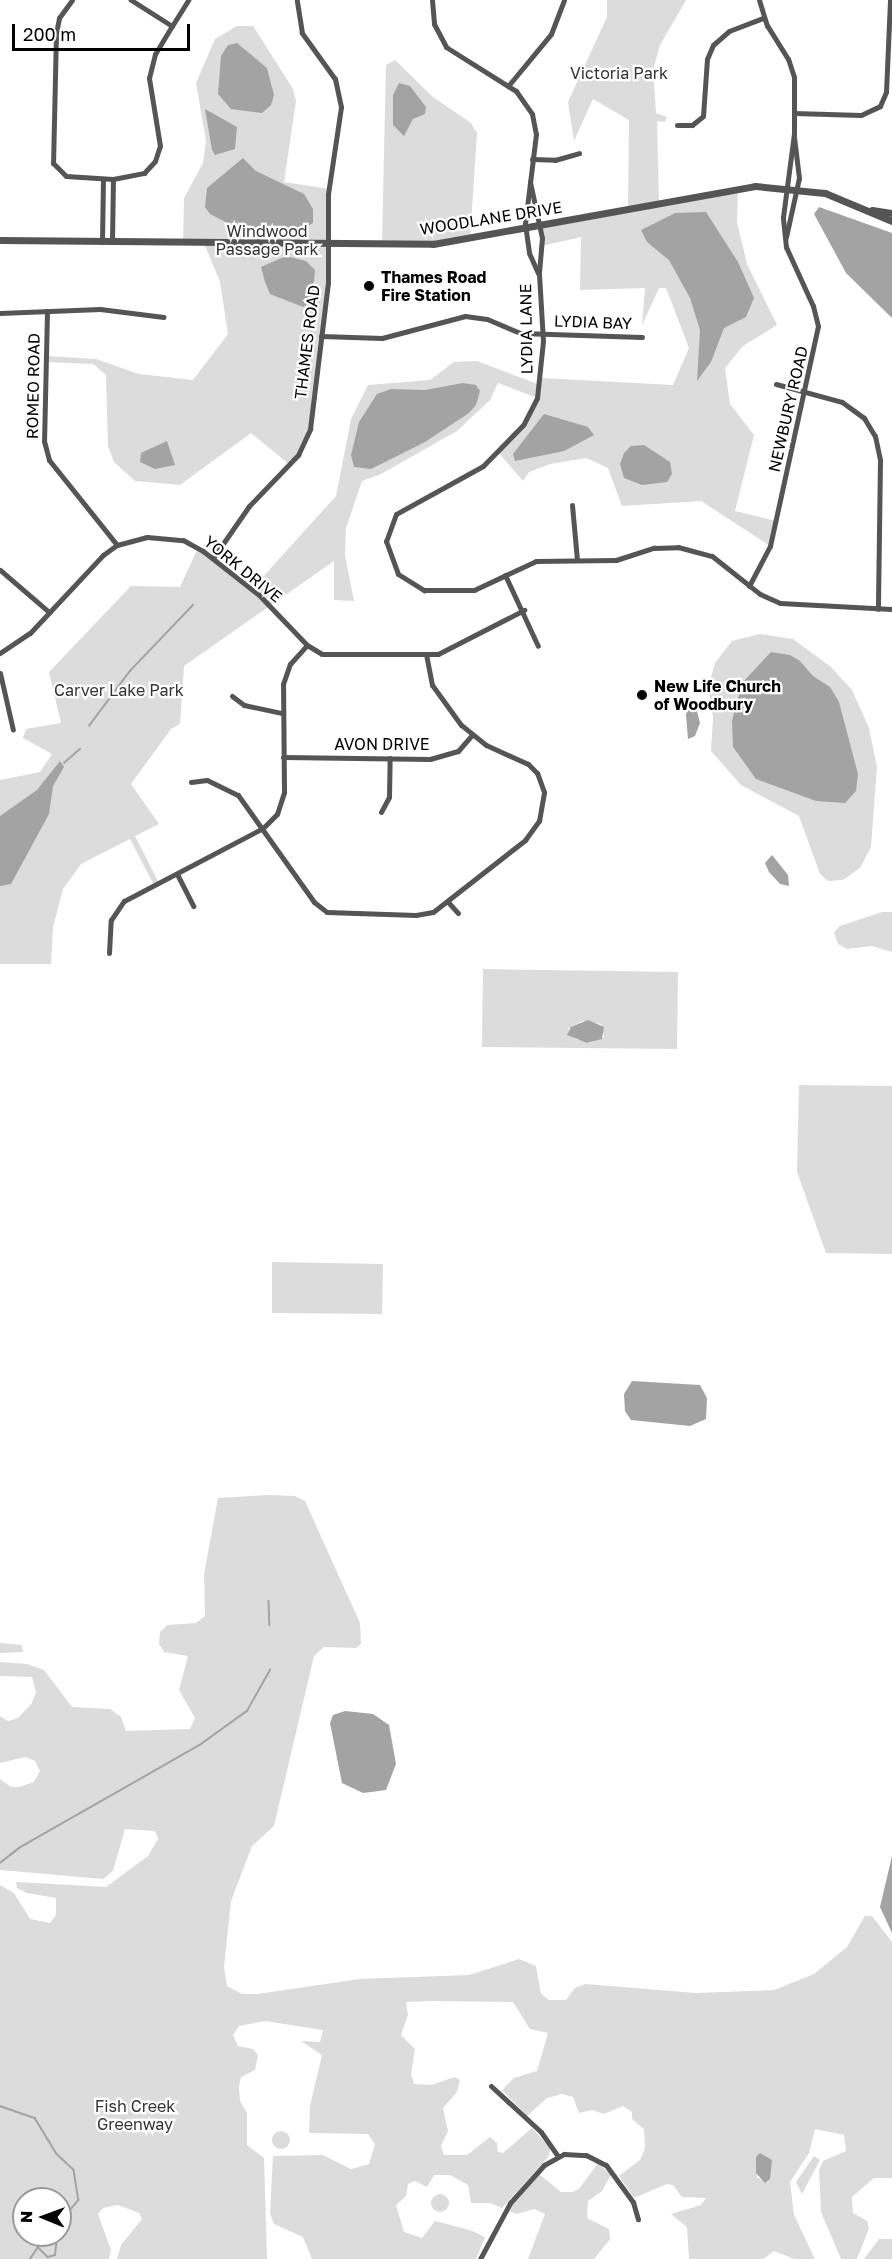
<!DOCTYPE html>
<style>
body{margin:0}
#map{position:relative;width:892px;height:2259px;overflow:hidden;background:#fff;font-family:"Golos Text",sans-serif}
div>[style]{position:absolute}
.green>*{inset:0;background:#dcdcdc}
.round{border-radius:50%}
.water>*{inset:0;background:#a3a3a3}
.stream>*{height:1.5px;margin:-0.75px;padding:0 0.75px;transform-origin:0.75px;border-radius:0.75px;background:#a3a3a3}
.minor>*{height:5px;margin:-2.5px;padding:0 2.5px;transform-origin:2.5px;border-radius:2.5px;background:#555}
.tertiary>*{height:7px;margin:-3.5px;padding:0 3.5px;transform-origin:3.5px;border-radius:3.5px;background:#555}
.dots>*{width:16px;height:16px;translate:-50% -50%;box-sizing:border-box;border:3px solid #fff;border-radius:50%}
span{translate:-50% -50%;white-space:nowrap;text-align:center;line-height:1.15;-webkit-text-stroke:4.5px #fff;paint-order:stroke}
.park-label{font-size:16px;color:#333}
.street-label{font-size:16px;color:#000}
.poi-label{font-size:16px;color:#000;font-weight:700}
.left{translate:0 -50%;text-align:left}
.north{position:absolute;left:12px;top:2187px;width:60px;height:60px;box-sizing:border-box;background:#fff;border:2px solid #999;border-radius:50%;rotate:271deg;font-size:16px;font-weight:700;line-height:24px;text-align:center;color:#000}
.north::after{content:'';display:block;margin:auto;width:21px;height:27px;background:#000;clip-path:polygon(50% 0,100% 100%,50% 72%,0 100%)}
.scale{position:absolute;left:12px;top:24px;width:178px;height:27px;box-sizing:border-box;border:3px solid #000;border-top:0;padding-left:8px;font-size:18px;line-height:21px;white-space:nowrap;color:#000;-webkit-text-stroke:4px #fff;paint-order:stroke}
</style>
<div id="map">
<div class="green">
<div style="clip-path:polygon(607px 0,686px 0,660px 45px,653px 70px,656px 113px,667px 117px,665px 122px,657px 121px,659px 202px,738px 187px,737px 222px,747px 264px,777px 325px,743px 346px,725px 368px,730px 404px,754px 435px,735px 511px,776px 521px,770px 546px,701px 501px,622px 506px,608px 468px,586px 458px,550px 464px,529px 472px,523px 481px,498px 452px,521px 427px,537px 398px,498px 383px,490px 400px,457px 431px,379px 475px,362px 481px,346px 528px,345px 555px,354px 601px,334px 600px,334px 561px,184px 666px,180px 724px,171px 729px,131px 784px,159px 824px,135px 836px,159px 883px,154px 885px,130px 839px,81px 864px,63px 889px,53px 927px,51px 964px,0 964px,0 780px,40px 772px,52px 754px,23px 738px,26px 729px,61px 723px,49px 672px,131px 586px,180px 587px,198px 548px,252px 589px,336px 496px,351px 419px,368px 385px,430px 380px,454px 362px,477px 361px,540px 385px,541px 378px,673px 385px,689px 348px,666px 288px,659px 288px,642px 325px,645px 288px,580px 290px,581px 237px,542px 246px,540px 225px,628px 208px,629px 120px,593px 99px,574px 141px,568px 102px,607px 17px)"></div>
<div style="clip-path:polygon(237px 26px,253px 26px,293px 89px,296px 101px,284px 182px,329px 189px,328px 286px,310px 429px,290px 465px,251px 433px,180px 485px,135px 481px,114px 462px,108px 446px,106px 375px,93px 364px,46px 362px,46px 356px,96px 359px,139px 374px,193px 380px,228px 334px,220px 282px,204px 243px,183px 242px,184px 198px,203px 163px,206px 141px,196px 83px,215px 39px)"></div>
<div style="clip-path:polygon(395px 60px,433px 97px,471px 123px,477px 133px,470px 239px,382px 244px,386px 65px)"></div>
<div style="clip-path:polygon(760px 634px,793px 639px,831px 667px,852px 690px,869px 728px,877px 767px,871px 847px,860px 868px,843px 880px,828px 881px,820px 874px,799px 816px,741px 785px,711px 751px,713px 717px,708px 688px,715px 663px,732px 641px)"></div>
<div style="clip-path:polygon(882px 912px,892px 912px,892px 952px,872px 946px,847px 949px,838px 944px,834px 932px,840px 926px)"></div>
<div style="clip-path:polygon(evenodd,483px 969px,678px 972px,677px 1049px,482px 1047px,483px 969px,583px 1021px,601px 1024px,604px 1037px,590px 1043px,575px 1039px,568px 1029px,583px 1021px)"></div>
<div style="clip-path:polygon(799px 1085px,892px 1086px,892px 1254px,826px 1253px,797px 1172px)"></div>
<div style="clip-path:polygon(272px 1262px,383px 1264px,382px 1314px,272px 1313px)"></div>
<div style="clip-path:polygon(evenodd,268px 1495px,295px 1496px,305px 1501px,360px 1623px,361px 1644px,356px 1648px,324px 1647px,314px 1656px,274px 1826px,252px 1846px,231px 1901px,224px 1967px,227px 1986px,242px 1994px,258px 1994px,359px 1979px,469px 1975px,519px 1959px,536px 1966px,541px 1994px,549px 2000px,566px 2000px,575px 1988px,585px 1984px,696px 1993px,774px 1990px,814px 1974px,847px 1947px,865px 1916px,872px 1916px,892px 1942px,892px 2178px,874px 2178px,852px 2197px,853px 2213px,867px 2221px,869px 2228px,857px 2259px,841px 2259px,821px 2212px,819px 2170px,823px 2161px,846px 2151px,844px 2135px,815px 2129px,809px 2153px,790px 2182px,794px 2215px,815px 2259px,794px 2259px,774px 2251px,763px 2259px,689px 2259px,687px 2227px,671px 2214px,701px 2205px,706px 2198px,682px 2197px,673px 2185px,667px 2184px,634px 2198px,619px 2176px,640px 2160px,645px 2148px,644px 2129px,632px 2119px,632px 2112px,623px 2106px,604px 2114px,592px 2110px,579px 2113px,573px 2097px,562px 2094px,547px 2098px,527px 2116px,502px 2090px,514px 2078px,537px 2071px,548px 2033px,530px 2029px,513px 2002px,431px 2001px,406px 2002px,408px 2015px,401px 2035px,415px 2049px,411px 2074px,414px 2084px,431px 2085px,455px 2077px,460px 2080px,457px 2092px,443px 2108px,448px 2131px,441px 2146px,444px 2155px,467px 2155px,490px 2137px,497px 2143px,498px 2152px,503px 2153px,532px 2128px,550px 2148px,549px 2156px,502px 2208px,490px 2203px,471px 2203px,468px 2185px,450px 2175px,434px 2175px,427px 2187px,415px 2181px,408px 2184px,406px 2196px,396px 2205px,404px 2232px,422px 2238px,435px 2221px,470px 2230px,485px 2237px,476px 2259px,312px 2259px,303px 2237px,274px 2224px,270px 2213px,273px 2156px,323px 2155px,351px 2169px,369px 2164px,375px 2144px,368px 2134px,309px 2133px,310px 2106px,322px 2055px,301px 2041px,320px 2042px,323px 2030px,265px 2021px,239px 2026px,233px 2035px,238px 2046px,253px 2049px,258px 2055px,255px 2070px,241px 2077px,239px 2086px,240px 2101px,247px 2113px,247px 2145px,264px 2158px,267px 2259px,117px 2259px,121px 2245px,142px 2219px,139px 2213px,118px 2205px,103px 2208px,98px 2214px,111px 2250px,109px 2259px,0 2259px,0 1885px,14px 1893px,30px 1919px,50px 1923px,56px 1915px,56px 1898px,27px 1893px,17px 1888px,16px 1882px,106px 1887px,148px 1856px,158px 1839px,155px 1831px,125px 1829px,113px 1871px,103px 1879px,0 1870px,0 1779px,11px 1787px,19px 1787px,34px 1782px,40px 1771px,35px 1761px,25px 1757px,0 1763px,0 1716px,8px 1721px,18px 1718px,32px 1703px,36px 1692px,32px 1677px,0 1676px,0 1662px,27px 1664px,44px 1670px,72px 1707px,110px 1709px,121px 1717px,126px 1731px,190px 1729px,195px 1718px,179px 1690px,188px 1656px,164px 1652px,159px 1644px,160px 1632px,167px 1625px,196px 1623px,205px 1616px,204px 1574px,218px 1498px,268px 1495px,757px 2156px,772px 2160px,766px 2182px,757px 2177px,757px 2156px,268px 1495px,24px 2199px,60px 2199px,60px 2235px,24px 2235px,24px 2199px)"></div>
<div style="clip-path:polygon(0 1643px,22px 1645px,23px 1652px,0 1653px)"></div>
<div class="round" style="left:272px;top:2131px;width:18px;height:18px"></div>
<div style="clip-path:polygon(814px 2156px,820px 2160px,802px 2194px,796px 2182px)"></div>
<div style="clip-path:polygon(598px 2163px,611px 2175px,602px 2191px,588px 2201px,587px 2218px,609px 2229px,610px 2239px,594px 2259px,528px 2259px,545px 2214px,534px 2209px,517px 2214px,508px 2211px,539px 2174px,561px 2192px,572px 2192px,579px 2189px)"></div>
<div class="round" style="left:431px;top:2194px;width:18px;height:18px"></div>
<div style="clip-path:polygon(879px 2239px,892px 2239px,892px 2259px,864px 2259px)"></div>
</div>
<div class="water">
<div style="clip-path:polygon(237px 43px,267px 68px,274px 95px,271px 105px,262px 113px,231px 109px,218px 94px,221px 56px,228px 45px)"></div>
<div style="clip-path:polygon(399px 83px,410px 86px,426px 107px,425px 114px,413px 119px,404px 136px,393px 125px,393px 95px)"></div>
<div style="clip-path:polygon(205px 109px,237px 127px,235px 149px,215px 155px,212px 150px)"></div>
<div style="clip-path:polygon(243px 158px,256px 171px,304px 194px,313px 209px,313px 223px,305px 228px,250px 228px,233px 226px,210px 214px,205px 207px,207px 188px)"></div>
<div style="clip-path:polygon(819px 207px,892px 233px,892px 318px,846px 273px,814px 214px)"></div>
<div style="clip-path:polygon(706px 212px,738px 262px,754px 298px,746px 317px,724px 328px,711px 362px,697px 381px,700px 330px,690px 298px,669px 260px,647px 242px,641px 230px,675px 213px)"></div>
<div style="clip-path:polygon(286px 256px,306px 261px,315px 270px,312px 301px,303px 307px,270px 294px,265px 282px,261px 267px)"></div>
<div style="clip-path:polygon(463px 383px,476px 385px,480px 391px,476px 405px,469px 413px,425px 442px,371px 469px,354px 467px,351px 455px,359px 422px,377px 394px,391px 389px,425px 390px)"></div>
<div style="clip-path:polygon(544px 414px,588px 427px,594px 435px,564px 451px,515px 461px,513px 454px)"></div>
<div style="clip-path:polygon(167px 441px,175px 465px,155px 469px,140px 462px,141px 453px)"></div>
<div style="clip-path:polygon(644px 445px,670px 462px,672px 474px,667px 482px,642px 485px,624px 478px,620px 464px,624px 453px,631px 446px)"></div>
<div style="clip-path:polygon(771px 652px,790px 655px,800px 661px,813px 676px,830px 687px,839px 702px,858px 774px,856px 791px,845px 803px,816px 801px,756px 779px,733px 747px,732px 721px,742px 683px)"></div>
<div style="clip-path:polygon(694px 699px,700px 723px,695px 736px,688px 739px,686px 715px,689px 701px)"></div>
<div style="clip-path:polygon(60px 761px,64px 767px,53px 786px,49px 814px,11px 884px,0 886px,0 816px,37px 790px)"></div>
<div style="clip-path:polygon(772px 855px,788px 875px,789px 886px,780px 884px,769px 872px,765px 863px)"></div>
<div style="clip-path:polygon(588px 1020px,604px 1027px,602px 1039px,587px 1043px,567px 1035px,571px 1027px)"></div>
<div style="clip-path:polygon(632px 1381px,700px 1385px,707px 1398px,706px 1419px,690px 1426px,631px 1420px,625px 1411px,624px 1394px)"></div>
<div style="clip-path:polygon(345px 1711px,373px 1714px,389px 1725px,396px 1764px,386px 1790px,363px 1793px,342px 1783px,330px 1723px,333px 1715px)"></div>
<div style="clip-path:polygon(892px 1856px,892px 1933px,880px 1907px)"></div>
<div style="clip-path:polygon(760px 2153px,772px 2160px,770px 2179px,765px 2183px,756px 2173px,756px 2157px)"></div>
</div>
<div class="stream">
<div style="left:89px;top:726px;width:69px;rotate:-53.3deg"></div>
<div style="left:130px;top:671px;width:91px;rotate:-46.3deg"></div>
<div style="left:64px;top:763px;width:21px;rotate:-41deg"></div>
<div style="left:269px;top:1601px;width:24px;rotate:88deg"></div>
<div style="left:0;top:1863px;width:24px;rotate:-38deg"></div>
<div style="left:19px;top:1848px;width:210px;rotate:-29.7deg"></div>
<div style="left:201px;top:1744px;width:57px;rotate:-35.7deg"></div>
<div style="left:247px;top:1711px;width:47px;rotate:-60.7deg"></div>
<div style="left:0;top:2106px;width:37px;rotate:19deg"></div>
<div style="left:35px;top:2118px;width:42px;rotate:58.6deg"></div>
<div style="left:57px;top:2154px;width:23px;rotate:43deg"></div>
<div style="left:74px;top:2170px;width:30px;rotate:81deg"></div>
<div style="left:79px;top:2200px;width:30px;rotate:130deg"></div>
<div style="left:30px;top:2259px;width:14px;rotate:-56deg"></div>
<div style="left:38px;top:2247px;width:14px;rotate:45deg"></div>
<div style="left:48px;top:2257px;width:7px;rotate:-16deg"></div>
<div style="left:55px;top:2255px;width:20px;rotate:-84deg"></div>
</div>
<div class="minor">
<div style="left:72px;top:0;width:22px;rotate:126deg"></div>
<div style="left:59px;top:18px;width:15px;rotate:101deg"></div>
<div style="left:56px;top:33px;width:130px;rotate:91.3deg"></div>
<div style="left:53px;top:163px;width:18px;rotate:45deg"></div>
<div style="left:66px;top:176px;width:47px;rotate:3.7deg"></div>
<div style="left:113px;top:179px;width:32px;rotate:-11deg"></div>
<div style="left:144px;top:173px;width:16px;rotate:-47deg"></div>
<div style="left:155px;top:161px;width:16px;rotate:-72deg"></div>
<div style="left:160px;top:146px;width:69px;rotate:-99.2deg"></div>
<div style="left:149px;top:78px;width:25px;rotate:-76deg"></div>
<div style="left:155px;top:54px;width:33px;rotate:-59deg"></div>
<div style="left:172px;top:26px;width:49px;rotate:-147.6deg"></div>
<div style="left:432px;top:0;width:24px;rotate:85deg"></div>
<div style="left:434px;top:24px;width:26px;rotate:62deg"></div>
<div style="left:446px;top:47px;width:83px;rotate:32.2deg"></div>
<div style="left:516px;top:91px;width:28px;rotate:55deg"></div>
<div style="left:532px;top:114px;width:20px;rotate:79deg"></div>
<div style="left:536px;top:134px;width:91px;rotate:97deg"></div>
<div style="left:525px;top:224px;width:29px;rotate:82deg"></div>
<div style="left:529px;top:253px;width:22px;rotate:66deg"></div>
<div style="left:172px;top:26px;width:31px;rotate:-58deg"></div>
<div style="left:508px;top:86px;width:67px;rotate:-50.4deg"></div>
<div style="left:551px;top:34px;width:36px;rotate:-69deg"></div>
<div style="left:794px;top:113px;width:67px;rotate:1.7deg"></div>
<div style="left:861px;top:115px;width:21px;rotate:-25deg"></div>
<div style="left:880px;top:106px;width:15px;rotate:-67deg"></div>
<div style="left:886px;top:92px;width:92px;rotate:-87.5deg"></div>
<div style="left:677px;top:125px;width:15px"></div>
<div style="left:692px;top:125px;width:14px;rotate:-39deg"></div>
<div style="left:703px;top:116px;width:57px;rotate:-86deg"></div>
<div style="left:707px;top:59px;width:15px;rotate:-67deg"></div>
<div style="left:713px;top:45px;width:21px;rotate:-41deg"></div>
<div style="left:729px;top:31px;width:36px;rotate:-21deg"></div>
<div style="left:532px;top:159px;width:23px;rotate:2deg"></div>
<div style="left:555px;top:160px;width:25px;rotate:-16deg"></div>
<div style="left:530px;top:182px;width:57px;rotate:77.9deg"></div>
<div style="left:542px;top:238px;width:36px;rotate:95deg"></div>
<div style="left:539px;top:274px;width:67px;rotate:86.6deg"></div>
<div style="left:543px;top:341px;width:57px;rotate:96deg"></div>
<div style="left:537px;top:398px;width:30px;rotate:117deg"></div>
<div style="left:523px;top:425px;width:57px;rotate:134.3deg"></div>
<div style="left:483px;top:466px;width:99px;rotate:151.1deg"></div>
<div style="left:396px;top:514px;width:29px;rotate:110deg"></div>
<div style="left:386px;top:541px;width:35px;rotate:70deg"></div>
<div style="left:398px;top:574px;width:31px;rotate:32deg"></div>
<div style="left:424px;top:590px;width:50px"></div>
<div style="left:474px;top:590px;width:68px;rotate:-25.1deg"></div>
<div style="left:536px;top:561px;width:80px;rotate:-0.7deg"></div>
<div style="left:616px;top:560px;width:40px;rotate:-18deg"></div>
<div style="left:654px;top:548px;width:24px;rotate:-2deg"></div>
<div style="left:678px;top:547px;width:35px;rotate:15deg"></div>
<div style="left:712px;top:556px;width:61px;rotate:38.4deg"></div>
<div style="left:760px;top:594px;width:22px;rotate:24deg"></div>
<div style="left:780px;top:603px;width:112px;rotate:3.1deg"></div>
<div style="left:786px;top:237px;width:60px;rotate:-77.6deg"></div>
<div style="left:799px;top:178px;width:41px;rotate:-97deg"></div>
<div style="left:112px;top:241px;width:62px;rotate:-89.1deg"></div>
<div style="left:102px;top:242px;width:63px;rotate:-89.1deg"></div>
<div style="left:47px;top:311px;width:130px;rotate:91.3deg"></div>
<div style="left:44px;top:441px;width:20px;rotate:75deg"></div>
<div style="left:49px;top:460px;width:109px;rotate:51.3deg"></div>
<div style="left:0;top:313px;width:100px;rotate:-2.3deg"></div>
<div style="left:100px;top:309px;width:64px;rotate:7.2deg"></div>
<div style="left:321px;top:336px;width:61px;rotate:1.9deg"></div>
<div style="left:382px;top:338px;width:86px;rotate:-14.8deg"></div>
<div style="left:465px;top:316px;width:22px;rotate:8deg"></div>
<div style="left:487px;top:319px;width:36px;rotate:23deg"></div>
<div style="left:520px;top:333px;width:122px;rotate:1.9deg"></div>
<div style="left:776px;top:384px;width:68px;rotate:15.3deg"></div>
<div style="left:842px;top:402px;width:27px;rotate:36deg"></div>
<div style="left:864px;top:418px;width:21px;rotate:59deg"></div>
<div style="left:875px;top:436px;width:25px;rotate:78deg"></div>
<div style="left:880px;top:460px;width:149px;rotate:90.8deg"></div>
<div style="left:572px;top:505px;width:55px;rotate:84.8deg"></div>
<div style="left:213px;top:558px;width:63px;rotate:-55.3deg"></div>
<div style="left:249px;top:506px;width:71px;rotate:-46.1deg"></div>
<div style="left:298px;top:455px;width:29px;rotate:-65deg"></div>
<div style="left:310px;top:429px;width:147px;rotate:-83deg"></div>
<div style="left:328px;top:283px;width:89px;rotate:-90deg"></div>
<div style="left:328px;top:194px;width:88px;rotate:-81.5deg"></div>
<div style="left:341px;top:107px;width:29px;rotate:-102deg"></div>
<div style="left:335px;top:79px;width:57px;rotate:-125.7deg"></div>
<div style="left:302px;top:33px;width:33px;rotate:-99deg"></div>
<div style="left:0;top:570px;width:65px;rotate:40.6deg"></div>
<div style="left:505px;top:575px;width:78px;rotate:65.1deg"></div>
<div style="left:749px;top:586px;width:45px;rotate:-62.3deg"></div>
<div style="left:770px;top:546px;width:225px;rotate:-77.7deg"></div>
<div style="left:818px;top:326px;width:21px;rotate:-104deg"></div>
<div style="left:813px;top:306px;width:65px;rotate:-114.6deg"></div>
<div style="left:786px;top:247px;width:30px;rotate:-96deg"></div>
<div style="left:783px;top:217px;width:85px;rotate:-82.5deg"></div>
<div style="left:794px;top:133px;width:56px;rotate:-90deg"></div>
<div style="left:794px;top:77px;width:19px;rotate:-108deg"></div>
<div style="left:788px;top:59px;width:39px;rotate:-122deg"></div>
<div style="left:767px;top:26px;width:27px;rotate:-107deg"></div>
<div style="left:0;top:653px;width:36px;rotate:-34deg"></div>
<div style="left:30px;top:633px;width:107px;rotate:-46.9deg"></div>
<div style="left:103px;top:555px;width:17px;rotate:-36deg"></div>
<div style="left:117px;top:545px;width:31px;rotate:-15deg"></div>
<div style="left:147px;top:537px;width:36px;rotate:5deg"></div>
<div style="left:183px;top:540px;width:23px;rotate:29deg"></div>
<div style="left:203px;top:551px;width:71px;rotate:38.2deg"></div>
<div style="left:259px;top:595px;width:69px;rotate:46.2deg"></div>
<div style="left:307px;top:645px;width:17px;rotate:31deg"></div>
<div style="left:322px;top:654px;width:116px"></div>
<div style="left:438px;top:654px;width:97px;rotate:-27.1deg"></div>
<div style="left:0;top:673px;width:58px;rotate:77.2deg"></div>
<div style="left:232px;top:696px;width:15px;rotate:37deg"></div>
<div style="left:244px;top:705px;width:39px;rotate:12deg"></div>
<div style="left:283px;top:757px;width:147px;rotate:0.8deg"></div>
<div style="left:430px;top:759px;width:29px;rotate:-16deg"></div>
<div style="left:458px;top:751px;width:21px;rotate:-49deg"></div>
<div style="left:191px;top:782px;width:16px;rotate:-7deg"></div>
<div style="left:207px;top:780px;width:34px;rotate:26deg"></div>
<div style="left:238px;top:795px;width:131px;rotate:54.6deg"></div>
<div style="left:314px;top:902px;width:16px;rotate:38deg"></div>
<div style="left:327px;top:912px;width:89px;rotate:1.9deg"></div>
<div style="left:416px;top:915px;width:17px;rotate:-10deg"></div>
<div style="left:433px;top:912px;width:117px;rotate:-38deg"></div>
<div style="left:525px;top:840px;width:24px;rotate:-54deg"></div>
<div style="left:539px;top:821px;width:29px;rotate:-80deg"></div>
<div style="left:544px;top:792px;width:20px;rotate:-110deg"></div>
<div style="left:537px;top:773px;width:13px;rotate:-135deg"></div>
<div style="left:528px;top:764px;width:46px;rotate:-155.7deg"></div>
<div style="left:486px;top:745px;width:32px;rotate:-141deg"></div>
<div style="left:461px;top:725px;width:49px;rotate:-125.9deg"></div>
<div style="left:432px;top:685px;width:31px;rotate:-101deg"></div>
<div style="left:381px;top:812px;width:17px;rotate:-62deg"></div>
<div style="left:389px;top:797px;width:39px;rotate:-89deg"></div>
<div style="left:177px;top:874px;width:36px;rotate:63deg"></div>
<div style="left:448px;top:902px;width:15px;rotate:48deg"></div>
<div style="left:109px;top:953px;width:33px;rotate:-87deg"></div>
<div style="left:111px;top:920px;width:23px;rotate:-56deg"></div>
<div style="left:124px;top:901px;width:157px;rotate:-27.7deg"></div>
<div style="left:263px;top:828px;width:20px;rotate:-45deg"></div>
<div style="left:277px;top:814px;width:23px;rotate:-72deg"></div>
<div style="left:284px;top:792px;width:108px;rotate:-90.5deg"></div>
<div style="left:283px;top:684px;width:21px;rotate:-71deg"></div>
<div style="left:290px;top:664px;width:25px;rotate:-48deg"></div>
<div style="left:491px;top:2086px;width:68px;rotate:42.6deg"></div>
<div style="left:541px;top:2132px;width:29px;rotate:55deg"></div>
<div style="left:480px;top:2259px;width:64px;rotate:-61.8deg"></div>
<div style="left:510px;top:2203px;width:51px;rotate:-48.2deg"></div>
<div style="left:544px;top:2165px;width:23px;rotate:-29deg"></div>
<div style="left:564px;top:2154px;width:22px;rotate:3deg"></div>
<div style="left:586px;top:2155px;width:22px;rotate:27deg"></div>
<div style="left:606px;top:2165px;width:46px;rotate:53.9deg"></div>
<div style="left:633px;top:2202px;width:18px;rotate:74deg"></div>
</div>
<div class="tertiary">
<div style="left:872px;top:210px;width:20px;rotate:9deg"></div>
<div style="left:0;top:240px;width:433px;rotate:0.5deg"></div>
<div style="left:433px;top:244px;width:327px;rotate:-10.2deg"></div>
<div style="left:755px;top:186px;width:70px;rotate:5.7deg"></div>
<div style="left:825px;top:193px;width:73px;rotate:22.7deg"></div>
</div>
<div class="dots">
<div style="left:369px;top:286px;background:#000"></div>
<div style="left:642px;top:695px;background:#000"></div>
</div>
<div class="park-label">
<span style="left:619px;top:73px">Victoria Park</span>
<span style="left:267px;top:240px">Windwood<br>Passage Park</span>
<span style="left:119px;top:690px">Carver Lake Park</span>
<span style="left:135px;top:2115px">Fish Creek<br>Greenway</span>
</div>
<div class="street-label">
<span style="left:491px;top:218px;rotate:-9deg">WOODLANE DRIVE</span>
<span style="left:593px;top:322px;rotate:2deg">LYDIA BAY</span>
<span style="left:526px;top:329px;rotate:-91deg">LYDIA LANE</span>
<span style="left:307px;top:342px;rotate:-83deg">THAMES ROAD</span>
<span style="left:33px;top:386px;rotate:-89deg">ROMEO ROAD</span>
<span style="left:788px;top:409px;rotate:-77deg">NEWBURY ROAD</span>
<span style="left:243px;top:569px;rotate:39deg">YORK DRIVE</span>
<span style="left:382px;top:744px">AVON DRIVE</span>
</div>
<div class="poi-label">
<span class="left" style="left:381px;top:286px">Thames Road<br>Fire Station</span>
<span class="left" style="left:654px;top:695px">New Life Church<br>of Woodbury</span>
</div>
<div class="north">N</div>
<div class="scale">200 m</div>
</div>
